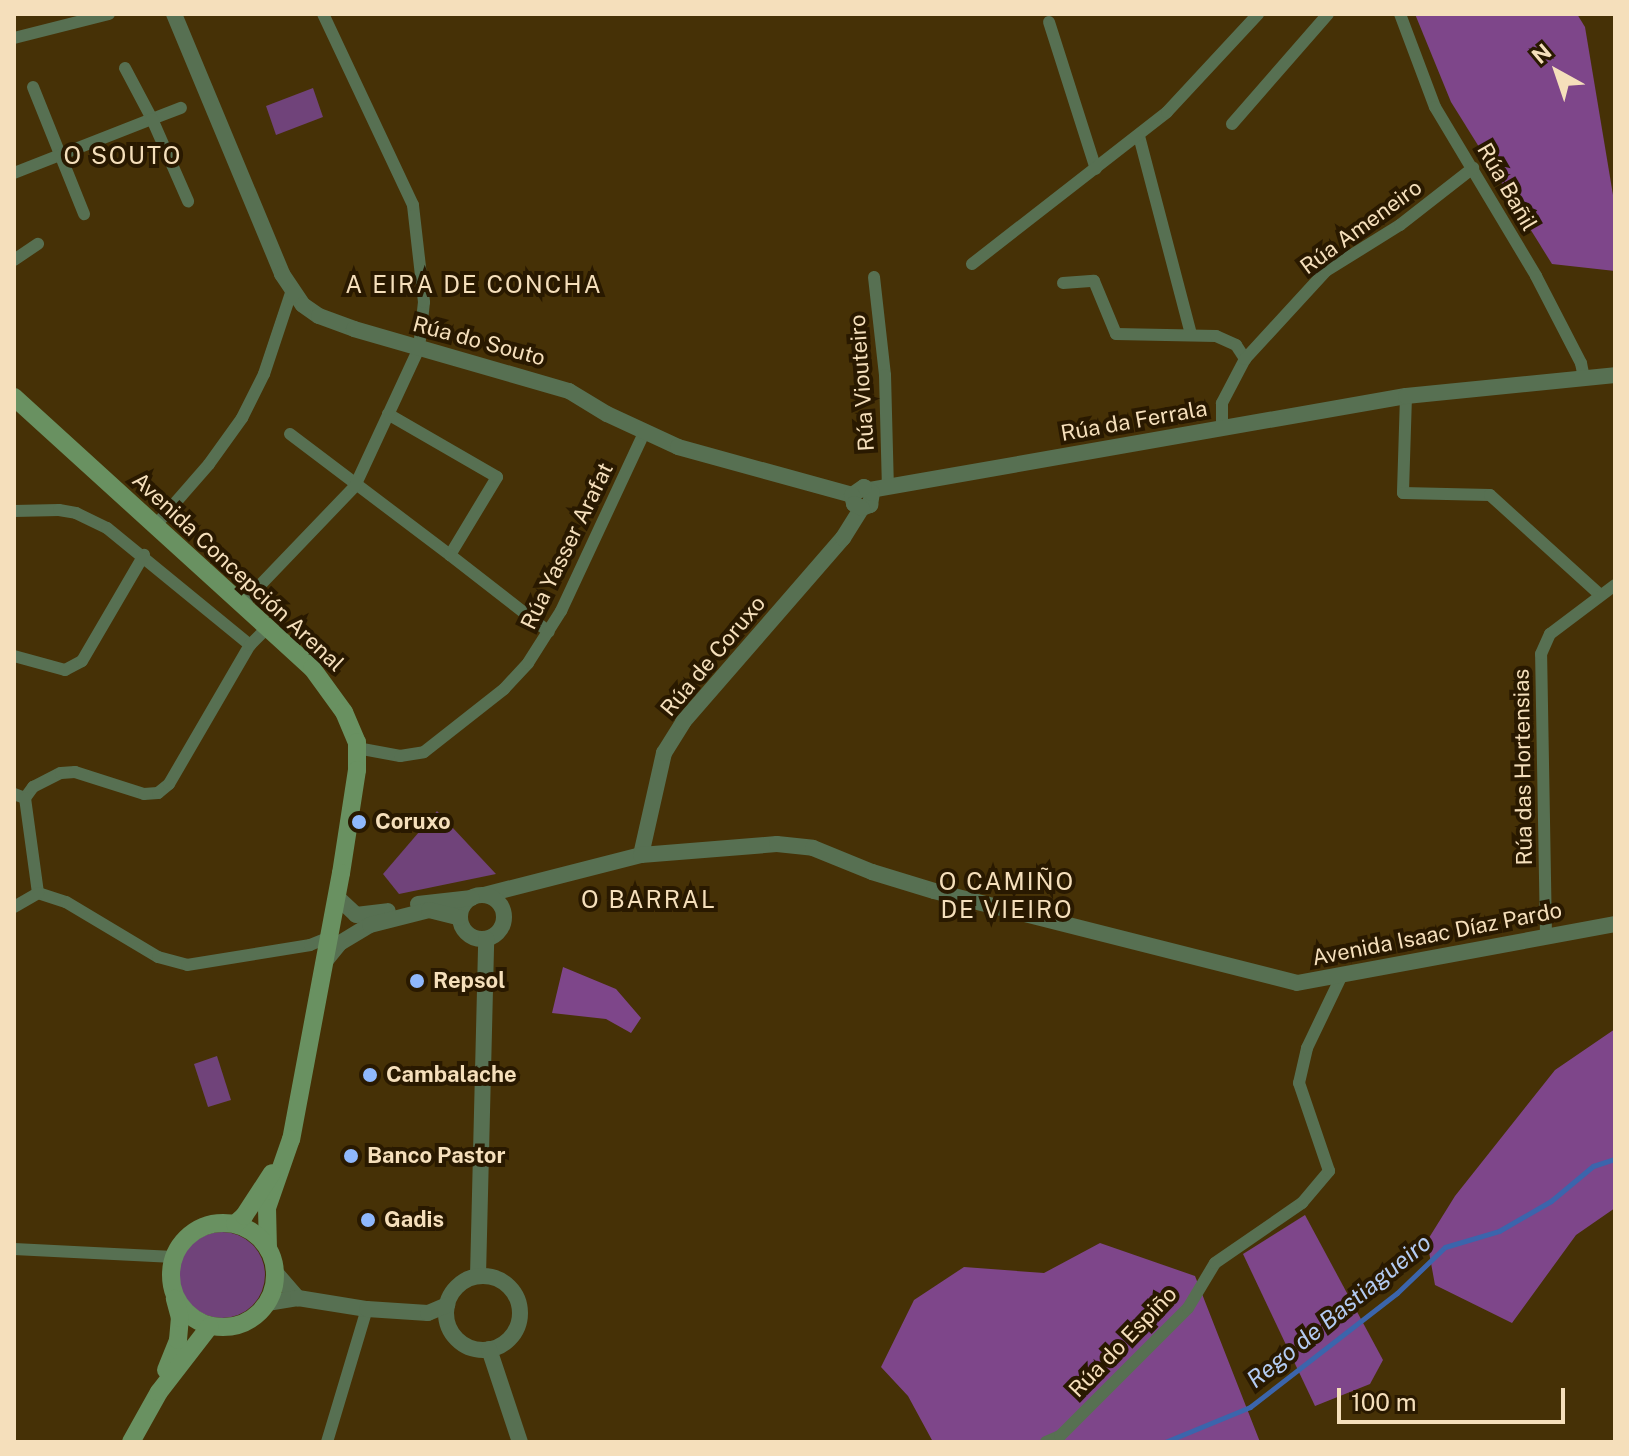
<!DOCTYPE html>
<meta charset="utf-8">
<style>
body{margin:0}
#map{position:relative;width:1629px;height:1456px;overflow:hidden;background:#463106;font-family:"Public Sans",sans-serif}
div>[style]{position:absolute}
.green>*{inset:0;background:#70437a}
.round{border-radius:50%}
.forest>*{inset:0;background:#7e468a}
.stream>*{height:5px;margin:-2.5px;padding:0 2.5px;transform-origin:2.5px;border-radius:2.5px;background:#3b65ac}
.minor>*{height:12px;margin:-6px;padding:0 6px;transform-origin:6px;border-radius:6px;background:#577052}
.tertiary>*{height:16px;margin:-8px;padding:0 8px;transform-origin:8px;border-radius:8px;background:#577052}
.tertiary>.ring{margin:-8px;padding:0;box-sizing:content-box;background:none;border:16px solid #577052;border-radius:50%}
.secondary>*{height:18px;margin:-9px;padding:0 9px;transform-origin:9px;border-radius:9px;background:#699161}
.secondary>.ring{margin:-9px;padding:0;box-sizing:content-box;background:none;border:18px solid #699161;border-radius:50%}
.dots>*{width:22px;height:22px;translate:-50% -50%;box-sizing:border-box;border:4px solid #291900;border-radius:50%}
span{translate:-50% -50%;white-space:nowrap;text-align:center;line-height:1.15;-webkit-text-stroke:8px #291900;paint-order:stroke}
.street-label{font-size:22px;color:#f5dfbb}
.poi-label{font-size:22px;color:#f5dfbb;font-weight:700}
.left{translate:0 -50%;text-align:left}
.neighbourhood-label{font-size:24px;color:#f5dfbb;letter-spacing:2px}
.water-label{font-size:24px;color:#b3cbf2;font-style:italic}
.frame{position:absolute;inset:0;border:16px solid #f5dfbb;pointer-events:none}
.north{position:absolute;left:1517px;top:32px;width:80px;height:80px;-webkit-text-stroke:6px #291900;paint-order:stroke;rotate:320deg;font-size:22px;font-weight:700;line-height:32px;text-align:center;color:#f5dfbb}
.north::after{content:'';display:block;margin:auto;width:28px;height:36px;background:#f5dfbb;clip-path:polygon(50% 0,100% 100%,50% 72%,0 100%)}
.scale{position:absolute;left:1337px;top:1388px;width:228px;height:36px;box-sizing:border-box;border:4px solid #f5dfbb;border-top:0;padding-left:10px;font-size:24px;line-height:28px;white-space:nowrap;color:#f5dfbb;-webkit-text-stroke:6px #291900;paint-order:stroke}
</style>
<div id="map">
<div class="green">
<div style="clip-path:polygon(313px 88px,323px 117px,276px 135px,266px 106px)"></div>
<div style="clip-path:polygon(437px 811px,496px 874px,399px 894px,383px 874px)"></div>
<div style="clip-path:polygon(217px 1056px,231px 1100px,208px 1107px,194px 1064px)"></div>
<div class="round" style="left:179px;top:1232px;width:86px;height:86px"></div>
</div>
<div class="forest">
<div style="clip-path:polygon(1415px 14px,1577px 14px,1585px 27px,1615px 207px,1615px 271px,1552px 264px,1451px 102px)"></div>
<div style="clip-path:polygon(563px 967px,616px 989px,641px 1018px,631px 1033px,606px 1019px,552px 1013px)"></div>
<div style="clip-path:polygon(1615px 1029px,1615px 1208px,1576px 1235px,1512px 1323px,1435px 1285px,1427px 1241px,1455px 1196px,1555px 1070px)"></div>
<div style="clip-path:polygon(1305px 1215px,1383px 1360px,1370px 1384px,1315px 1406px,1243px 1254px)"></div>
<div style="clip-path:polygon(1100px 1243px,1195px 1276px,1260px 1442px,933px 1442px,908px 1396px,881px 1367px,914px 1300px,964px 1267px,1044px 1273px)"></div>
</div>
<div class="stream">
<div style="left:1165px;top:1442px;width:92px;rotate:-22.4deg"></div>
<div style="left:1250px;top:1407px;width:186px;rotate:-37.8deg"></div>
<div style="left:1397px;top:1293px;width:66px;rotate:-43.8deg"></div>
<div style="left:1445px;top:1247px;width:56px;rotate:-16.5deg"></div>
<div style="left:1499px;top:1231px;width:60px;rotate:-30deg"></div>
<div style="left:1551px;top:1201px;width:55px;rotate:-39.8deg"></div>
<div style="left:1593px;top:1166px;width:23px;rotate:-18deg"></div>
</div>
<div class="minor">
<div style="left:1400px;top:14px;width:99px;rotate:69.4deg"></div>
<div style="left:1435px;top:107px;width:197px;rotate:59.1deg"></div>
<div style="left:1536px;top:276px;width:98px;rotate:62.7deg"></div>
<div style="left:1581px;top:363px;width:15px;rotate:79deg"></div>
<div style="left:1049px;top:22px;width:154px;rotate:72.3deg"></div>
<div style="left:14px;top:38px;width:98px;rotate:-14.2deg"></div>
<div style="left:125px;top:68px;width:58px;rotate:62.1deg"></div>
<div style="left:152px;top:119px;width:31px;rotate:-21deg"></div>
<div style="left:33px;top:87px;width:137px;rotate:68.1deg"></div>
<div style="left:1232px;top:124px;width:146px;rotate:-48.9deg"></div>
<div style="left:1139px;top:136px;width:205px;rotate:75.3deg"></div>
<div style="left:14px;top:173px;width:148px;rotate:-21.4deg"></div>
<div style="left:152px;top:119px;width:90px;rotate:66.3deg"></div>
<div style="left:14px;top:260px;width:29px;rotate:-34deg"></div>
<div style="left:972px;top:264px;width:247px;rotate:-37.9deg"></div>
<div style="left:1167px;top:112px;width:134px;rotate:-47.1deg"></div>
<div style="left:874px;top:277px;width:99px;rotate:83.6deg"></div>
<div style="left:885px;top:375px;width:112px;rotate:88.5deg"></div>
<div style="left:1063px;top:283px;width:31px;rotate:-4deg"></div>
<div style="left:1094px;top:281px;width:57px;rotate:67.5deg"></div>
<div style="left:1116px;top:334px;width:100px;rotate:1.1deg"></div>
<div style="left:1216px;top:336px;width:22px;rotate:24deg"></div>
<div style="left:1236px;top:345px;width:17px;rotate:57deg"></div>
<div style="left:1245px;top:359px;width:50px;rotate:117.6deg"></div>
<div style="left:1222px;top:403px;width:25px;rotate:90deg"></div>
<div style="left:1245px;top:359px;width:120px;rotate:-47.4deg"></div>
<div style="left:1326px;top:271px;width:87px;rotate:-31.9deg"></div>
<div style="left:1400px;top:225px;width:93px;rotate:-38deg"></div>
<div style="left:1406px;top:396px;width:97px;rotate:91.8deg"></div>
<div style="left:1403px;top:493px;width:87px;rotate:1.3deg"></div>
<div style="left:1490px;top:495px;width:147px;rotate:42.2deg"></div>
<div style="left:290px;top:434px;width:201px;rotate:37.1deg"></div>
<div style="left:450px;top:555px;width:91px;rotate:-58.9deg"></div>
<div style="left:497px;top:477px;width:126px;rotate:-150deg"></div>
<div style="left:14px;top:511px;width:45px;rotate:-1.3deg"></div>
<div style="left:59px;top:510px;width:17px;rotate:10deg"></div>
<div style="left:76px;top:513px;width:34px;rotate:26deg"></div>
<div style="left:107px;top:528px;width:185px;rotate:39.3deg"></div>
<div style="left:155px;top:526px;width:82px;rotate:-48.9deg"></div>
<div style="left:209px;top:464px;width:57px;rotate:-54.3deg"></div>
<div style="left:242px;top:418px;width:49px;rotate:-63.4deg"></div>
<div style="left:264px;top:374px;width:89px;rotate:-71.6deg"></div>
<div style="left:450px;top:555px;width:125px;rotate:37.9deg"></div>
<div style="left:242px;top:604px;width:163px;rotate:-46.2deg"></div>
<div style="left:355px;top:486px;width:152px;rotate:-65.1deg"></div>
<div style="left:419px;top:348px;width:46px;rotate:-83.8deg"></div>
<div style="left:424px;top:302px;width:98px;rotate:-96.5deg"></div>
<div style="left:413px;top:205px;width:211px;rotate:-115.2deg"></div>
<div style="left:14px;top:656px;width:53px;rotate:15.4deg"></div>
<div style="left:65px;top:670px;width:19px;rotate:-28deg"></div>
<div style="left:82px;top:661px;width:123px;rotate:-59.7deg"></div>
<div style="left:357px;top:748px;width:44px;rotate:10.5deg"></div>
<div style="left:400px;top:756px;width:24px;rotate:-9deg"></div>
<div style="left:424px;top:752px;width:102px;rotate:-38.2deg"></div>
<div style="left:504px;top:689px;width:35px;rotate:-47deg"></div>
<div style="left:528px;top:663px;width:62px;rotate:-57.6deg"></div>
<div style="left:561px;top:611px;width:196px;rotate:-65deg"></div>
<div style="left:14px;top:794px;width:12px;rotate:20deg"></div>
<div style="left:25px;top:798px;width:14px;rotate:-54deg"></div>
<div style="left:33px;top:787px;width:31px;rotate:-27deg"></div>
<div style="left:61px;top:773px;width:14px;rotate:-4deg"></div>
<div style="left:75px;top:772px;width:72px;rotate:17.7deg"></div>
<div style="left:144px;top:794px;width:14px;rotate:-4deg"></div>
<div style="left:158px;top:793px;width:14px;rotate:-39deg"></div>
<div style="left:169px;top:784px;width:161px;rotate:-59.8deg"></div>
<div style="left:250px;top:645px;width:25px;rotate:-45deg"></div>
<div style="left:25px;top:798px;width:96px;rotate:82.2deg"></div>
<div style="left:38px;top:893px;width:29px;rotate:18deg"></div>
<div style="left:66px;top:902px;width:107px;rotate:30.9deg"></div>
<div style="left:158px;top:957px;width:30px;rotate:15deg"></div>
<div style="left:187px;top:965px;width:125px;rotate:-9.2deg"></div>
<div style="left:310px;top:945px;width:22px;rotate:-22deg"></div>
<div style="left:14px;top:907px;width:28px;rotate:-30deg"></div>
<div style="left:1546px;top:935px;width:281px;rotate:-91deg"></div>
<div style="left:1541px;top:654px;width:22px;rotate:-66deg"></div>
<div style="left:1550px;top:634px;width:81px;rotate:-37deg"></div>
<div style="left:14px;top:1249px;width:160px;rotate:2.9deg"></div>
<div style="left:327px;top:1442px;width:139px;rotate:-73.3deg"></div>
<div style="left:1046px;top:1442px;width:15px;rotate:-23deg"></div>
<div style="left:1060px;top:1436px;width:181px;rotate:-45deg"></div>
<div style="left:1188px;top:1308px;width:52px;rotate:-59deg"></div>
<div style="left:1215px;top:1263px;width:106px;rotate:-34.6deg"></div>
<div style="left:1302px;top:1203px;width:42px;rotate:-49.8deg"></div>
<div style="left:1329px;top:1171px;width:93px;rotate:-108.8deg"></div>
<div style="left:1299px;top:1083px;width:36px;rotate:-77deg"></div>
<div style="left:1307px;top:1048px;width:79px;rotate:-64.4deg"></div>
</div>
<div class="tertiary">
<div style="left:174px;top:14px;width:282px;rotate:67.4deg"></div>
<div style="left:282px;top:274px;width:37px;rotate:56deg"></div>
<div style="left:303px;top:305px;width:19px;rotate:35deg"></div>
<div style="left:319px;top:316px;width:37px;rotate:20deg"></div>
<div style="left:354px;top:329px;width:224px;rotate:16.1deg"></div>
<div style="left:569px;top:391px;width:44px;rotate:31.2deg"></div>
<div style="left:607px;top:414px;width:78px;rotate:24.9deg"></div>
<div style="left:678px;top:447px;width:180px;rotate:15.4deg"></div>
<div style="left:870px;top:490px;width:544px;rotate:-9.95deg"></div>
<div style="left:1406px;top:396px;width:210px;rotate:-5.7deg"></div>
<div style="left:641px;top:855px;width:105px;rotate:-77.3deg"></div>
<div style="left:664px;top:753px;width:36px;rotate:-58deg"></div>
<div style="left:683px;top:722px;width:244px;rotate:-49deg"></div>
<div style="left:843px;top:538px;width:36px;rotate:-58deg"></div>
<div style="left:862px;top:508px;width:9px;rotate:-21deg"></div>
<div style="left:870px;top:505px;width:12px;rotate:-81deg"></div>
<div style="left:872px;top:493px;width:10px;rotate:-143deg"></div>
<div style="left:864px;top:487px;width:14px;rotate:146deg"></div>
<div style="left:852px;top:495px;width:9px;rotate:77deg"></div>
<div style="left:854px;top:504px;width:9px;rotate:27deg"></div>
<div style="left:484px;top:895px;width:162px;rotate:-14.3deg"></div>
<div style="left:641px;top:855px;width:136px;rotate:-4.6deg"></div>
<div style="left:777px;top:844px;width:36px;rotate:6deg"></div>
<div style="left:813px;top:848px;width:64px;rotate:22.1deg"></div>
<div style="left:872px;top:872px;width:65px;rotate:17deg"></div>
<div style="left:934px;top:891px;width:374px;rotate:14.2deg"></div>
<div style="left:1297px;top:983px;width:323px;rotate:-10.5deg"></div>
<div class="ring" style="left:460px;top:895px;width:28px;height:28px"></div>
<div style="left:337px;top:897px;width:26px;rotate:43deg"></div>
<div style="left:356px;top:915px;width:32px;rotate:-7deg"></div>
<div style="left:418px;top:904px;width:54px;rotate:-6.3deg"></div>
<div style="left:326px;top:960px;width:22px;rotate:-51deg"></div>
<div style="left:340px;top:943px;width:35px;rotate:-31deg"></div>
<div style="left:370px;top:925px;width:61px;rotate:-14.3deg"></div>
<div style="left:429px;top:910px;width:32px;rotate:14deg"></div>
<div style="left:275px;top:1272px;width:35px;rotate:49deg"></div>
<div style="left:478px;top:1276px;width:337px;rotate:-88.6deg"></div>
<div class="ring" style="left:446px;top:1276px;width:58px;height:58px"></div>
<div style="left:267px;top:1303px;width:31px;rotate:-9deg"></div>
<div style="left:298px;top:1298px;width:70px;rotate:9.1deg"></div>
<div style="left:367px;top:1309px;width:61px;rotate:3.8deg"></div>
<div style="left:428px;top:1313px;width:21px;rotate:-23deg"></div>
<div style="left:489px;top:1349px;width:98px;rotate:71.6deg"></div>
</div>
<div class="secondary">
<div style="left:14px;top:397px;width:403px;rotate:42.3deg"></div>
<div style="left:312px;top:668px;width:54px;rotate:54deg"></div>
<div style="left:344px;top:712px;width:33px;rotate:67deg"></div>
<div style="left:357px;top:742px;width:28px;rotate:90deg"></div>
<div style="left:357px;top:770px;width:104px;rotate:98.8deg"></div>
<div style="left:341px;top:873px;width:271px;rotate:100.6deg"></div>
<div style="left:291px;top:1139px;width:73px;rotate:109.2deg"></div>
<div style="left:267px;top:1208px;width:40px;rotate:88.6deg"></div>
<div class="ring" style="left:171px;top:1223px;width:86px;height:86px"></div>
<div style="left:235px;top:1224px;width:12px;rotate:-42deg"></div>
<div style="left:244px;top:1216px;width:51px;rotate:-56.9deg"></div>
<div style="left:166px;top:1370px;width:32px;rotate:-68deg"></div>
<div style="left:178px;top:1340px;width:22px;rotate:-85deg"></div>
<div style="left:180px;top:1318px;width:20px;rotate:-105deg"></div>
<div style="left:131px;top:1442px;width:57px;rotate:-60.8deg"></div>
<div style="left:159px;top:1392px;width:83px;rotate:-52.3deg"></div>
</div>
<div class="dots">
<div style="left:359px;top:822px;background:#8fb8fd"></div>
<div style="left:417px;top:981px;background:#8fb8fd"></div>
<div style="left:370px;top:1075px;background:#8fb8fd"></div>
<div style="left:351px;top:1156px;background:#8fb8fd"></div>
<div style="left:368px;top:1220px;background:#8fb8fd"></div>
</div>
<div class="street-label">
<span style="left:1507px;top:187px;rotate:60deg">Rúa Bañil</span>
<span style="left:1361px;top:227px;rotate:-36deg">Rúa Ameneiro</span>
<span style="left:479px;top:341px;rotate:15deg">Rúa do Souto</span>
<span style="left:862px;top:383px;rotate:-94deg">Rúa Viouteiro</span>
<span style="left:1134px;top:421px;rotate:-10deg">Rúa da Ferrala</span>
<span style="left:567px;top:546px;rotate:-64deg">Rúa Yasser Arafat</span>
<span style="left:238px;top:572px;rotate:43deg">Avenida Concepción Arenal</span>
<span style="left:713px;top:656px;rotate:-50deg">Rúa de Coruxo</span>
<span style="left:1523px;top:767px;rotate:-91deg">Rúa das Hortensias</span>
<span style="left:1437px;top:934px;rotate:-11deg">Avenida Isaac Díaz Pardo</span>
<span style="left:1123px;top:1342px;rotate:-46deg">Rúa do Espiño</span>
</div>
<div class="poi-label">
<span class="left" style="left:375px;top:822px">Coruxo</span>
<span class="left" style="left:433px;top:981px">Repsol</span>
<span class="left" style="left:386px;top:1075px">Cambalache</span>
<span class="left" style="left:367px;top:1156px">Banco Pastor</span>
<span class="left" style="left:384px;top:1220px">Gadis</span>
</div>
<div class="neighbourhood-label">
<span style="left:123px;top:156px">O SOUTO</span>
<span style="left:474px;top:285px">A EIRA DE CONCHA</span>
<span style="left:1007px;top:896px">O CAMIÑO<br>DE VIEIRO</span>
<span style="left:649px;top:900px">O BARRAL</span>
</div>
<div class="water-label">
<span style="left:1339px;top:1311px;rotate:-39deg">Rego de Bastiagueiro</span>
</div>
<div class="frame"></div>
<div class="north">N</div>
<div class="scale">100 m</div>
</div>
